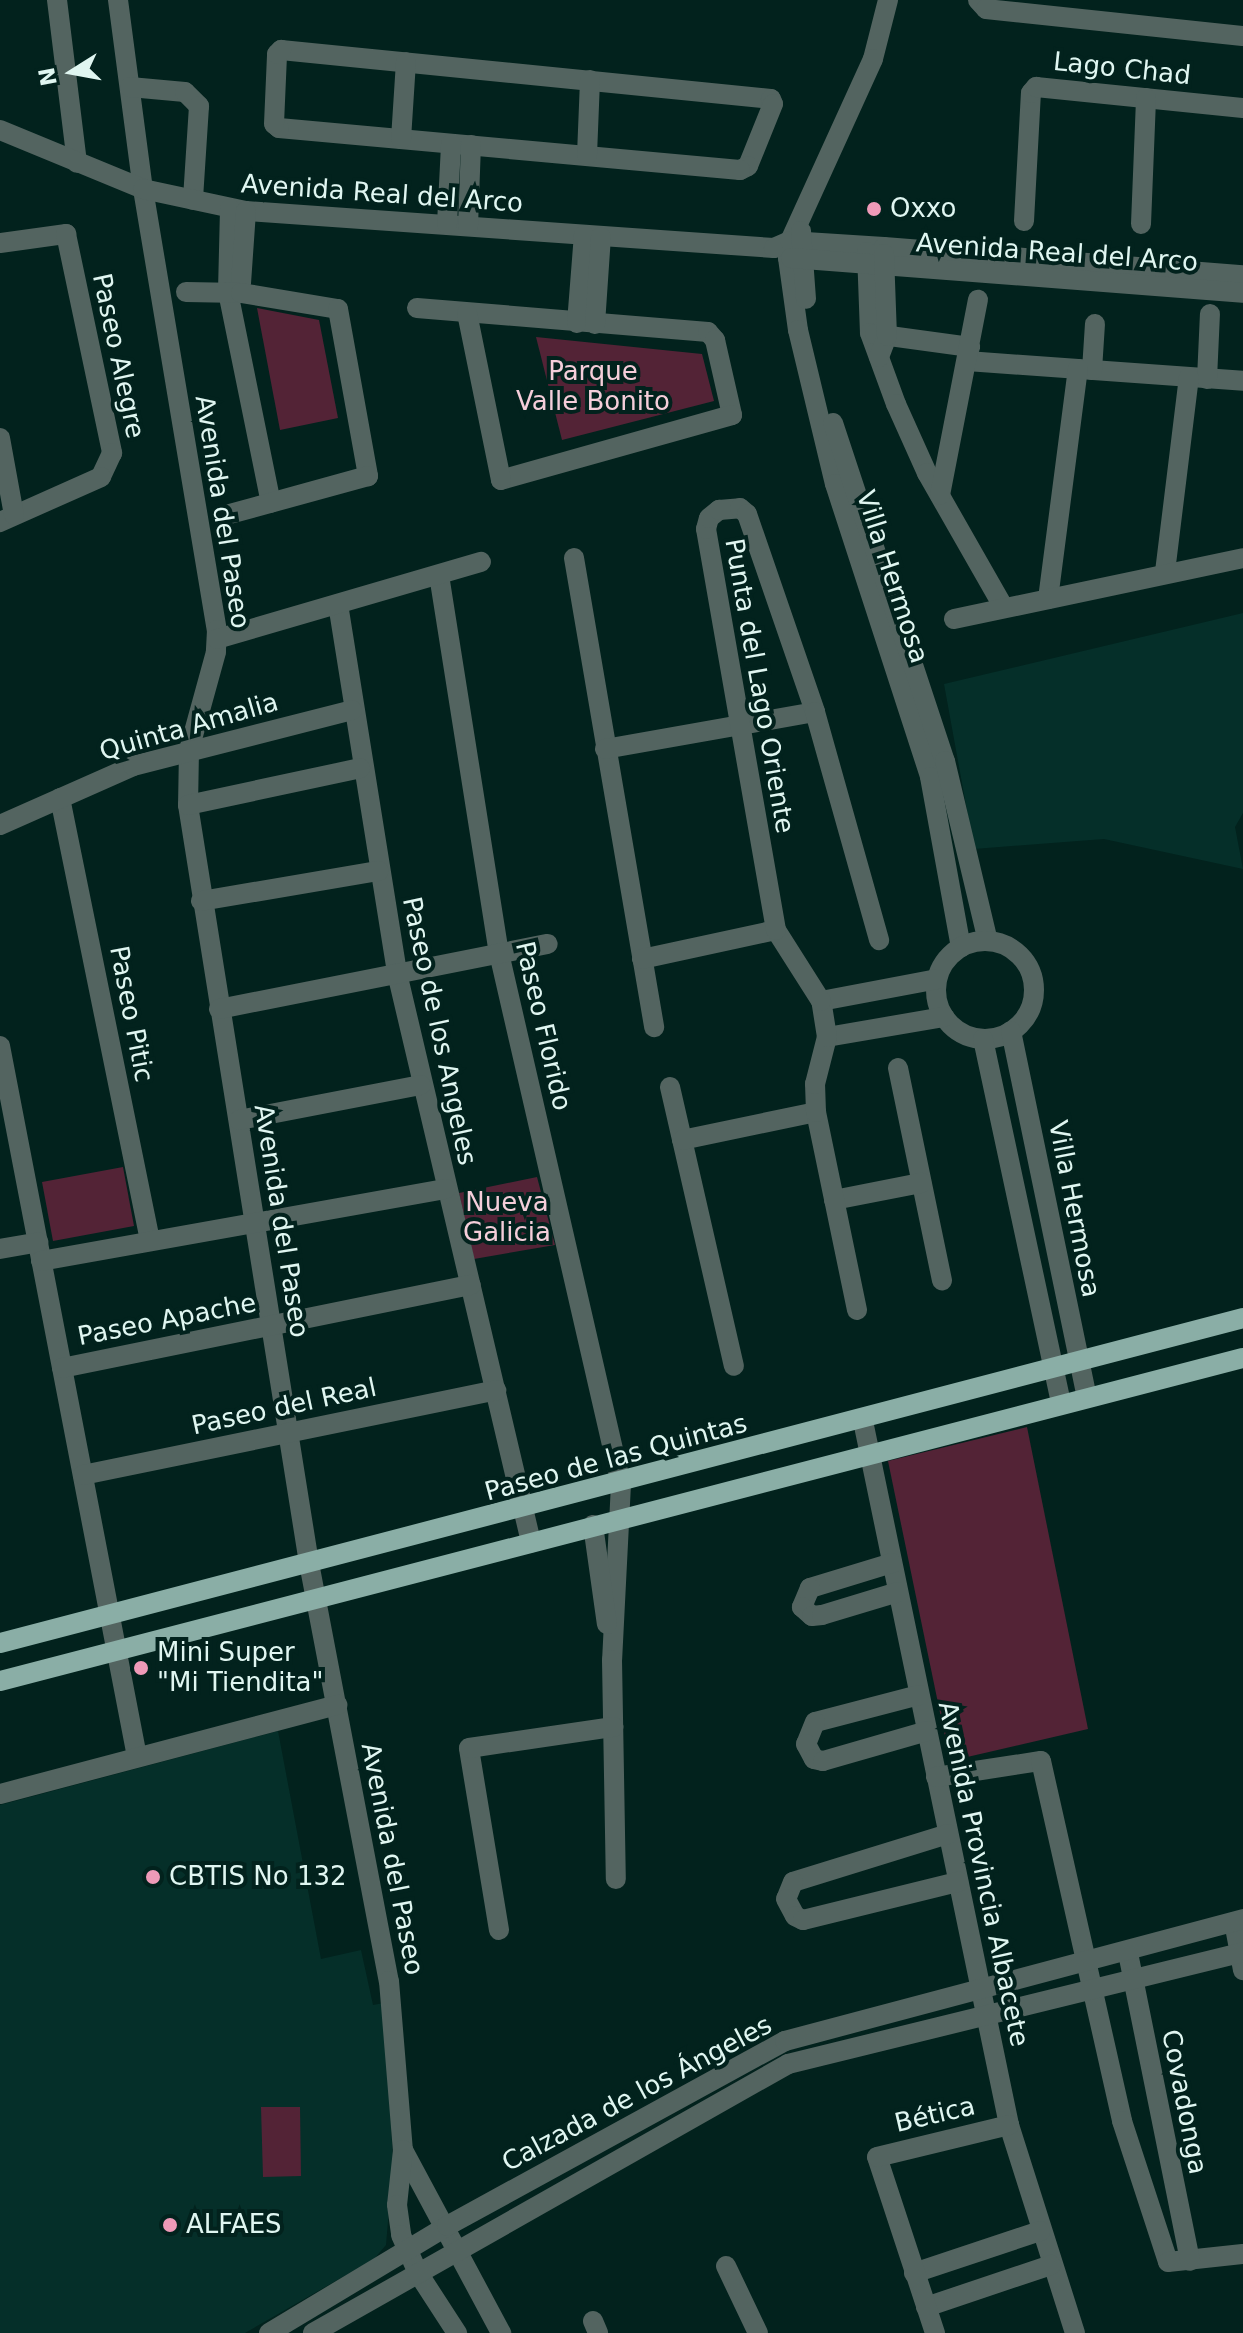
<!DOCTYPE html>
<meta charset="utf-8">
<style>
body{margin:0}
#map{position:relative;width:1243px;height:2333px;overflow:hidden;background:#02221d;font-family:"DejaVu Sans",sans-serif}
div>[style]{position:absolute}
.built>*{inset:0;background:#052f29}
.green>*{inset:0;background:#532336}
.minor>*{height:20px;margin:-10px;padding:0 10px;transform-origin:10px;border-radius:10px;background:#536460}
.minor>.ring{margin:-10px;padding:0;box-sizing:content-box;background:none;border:20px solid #536460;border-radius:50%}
.major>*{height:20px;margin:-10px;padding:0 10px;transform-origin:10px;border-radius:10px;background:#8aaea6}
.dots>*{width:22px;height:22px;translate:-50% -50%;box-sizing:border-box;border:4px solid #02221d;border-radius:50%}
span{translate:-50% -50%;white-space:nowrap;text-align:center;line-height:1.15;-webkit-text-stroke:8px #02221d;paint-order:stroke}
.street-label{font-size:26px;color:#e0f6f1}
.poi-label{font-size:26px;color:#e0f6f1}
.left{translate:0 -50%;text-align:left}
.park-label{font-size:26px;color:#f5ceda}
.north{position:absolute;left:32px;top:32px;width:80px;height:80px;-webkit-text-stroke:6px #02221d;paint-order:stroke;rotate:259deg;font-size:22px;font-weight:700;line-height:32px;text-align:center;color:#e0f6f1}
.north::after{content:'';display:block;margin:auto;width:28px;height:36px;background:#e0f6f1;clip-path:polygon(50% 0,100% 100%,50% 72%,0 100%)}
</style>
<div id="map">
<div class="built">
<div style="clip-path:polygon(1243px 613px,1243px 813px,1235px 827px,1243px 869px,1104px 839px,974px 849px,944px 684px)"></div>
<div style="clip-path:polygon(278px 1731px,321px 1959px,361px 1950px,373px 2005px,384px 2003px,393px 2161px,386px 2245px,374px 2259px,245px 2333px,0 2333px,0 1805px)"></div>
</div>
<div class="green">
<div style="clip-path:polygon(257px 308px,319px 320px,338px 418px,280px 430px)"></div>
<div style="clip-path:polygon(536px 337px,702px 354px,714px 401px,562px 440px)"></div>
<div style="clip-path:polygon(123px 1167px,134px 1226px,53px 1241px,42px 1182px)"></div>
<div style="clip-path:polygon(537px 1177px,555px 1245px,474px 1259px,459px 1193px)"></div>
<div style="clip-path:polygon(1027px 1427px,1088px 1729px,950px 1761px,888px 1461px)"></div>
<div style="clip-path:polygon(261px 2107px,300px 2107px,301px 2176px,263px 2177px)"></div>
</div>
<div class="minor">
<div style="left:57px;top:0;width:164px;rotate:83deg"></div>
<div style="left:118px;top:0;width:191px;rotate:82.5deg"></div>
<div style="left:143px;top:189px;width:447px;rotate:80.5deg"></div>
<div style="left:217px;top:630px;width:22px;rotate:93deg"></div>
<div style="left:216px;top:652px;width:102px;rotate:105.4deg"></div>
<div style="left:189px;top:750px;width:55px;rotate:91deg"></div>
<div style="left:188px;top:805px;width:768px;rotate:80.93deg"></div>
<div style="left:309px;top:1563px;width:426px;rotate:79.2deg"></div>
<div style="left:389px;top:1981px;width:170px;rotate:85.3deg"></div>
<div style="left:403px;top:2150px;width:208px;rotate:61.8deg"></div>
<div style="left:888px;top:0;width:61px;rotate:104.3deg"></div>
<div style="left:873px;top:59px;width:200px;rotate:114.5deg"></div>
<div style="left:790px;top:241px;width:17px;rotate:97deg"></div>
<div style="left:788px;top:258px;width:73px;rotate:82.1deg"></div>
<div style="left:798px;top:330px;width:158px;rotate:76.5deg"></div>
<div style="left:835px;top:484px;width:308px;rotate:72deg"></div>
<div style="left:930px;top:777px;width:173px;rotate:79.7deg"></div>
<div style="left:978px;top:0;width:12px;rotate:48deg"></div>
<div style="left:986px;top:9px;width:258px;rotate:6deg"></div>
<div style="left:281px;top:50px;width:492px;rotate:5.7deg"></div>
<div style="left:771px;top:99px;width:5px;rotate:68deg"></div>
<div style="left:773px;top:104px;width:67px;rotate:112deg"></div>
<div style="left:748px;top:166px;width:9px;rotate:153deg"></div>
<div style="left:740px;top:170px;width:463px;rotate:-174.8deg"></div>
<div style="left:279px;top:128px;width:6px;rotate:-141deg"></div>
<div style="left:274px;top:124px;width:70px;rotate:-87.5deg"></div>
<div style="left:277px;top:54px;width:6px;rotate:-45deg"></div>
<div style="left:130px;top:87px;width:55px;rotate:5.2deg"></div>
<div style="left:185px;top:92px;width:20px;rotate:45deg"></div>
<div style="left:199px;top:106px;width:94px;rotate:93.7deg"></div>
<div style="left:0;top:130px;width:155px;rotate:22.4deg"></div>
<div style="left:143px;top:189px;width:105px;rotate:12.1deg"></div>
<div style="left:246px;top:211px;width:529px;rotate:4.01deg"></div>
<div style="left:774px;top:248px;width:17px;rotate:-24deg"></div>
<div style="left:790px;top:241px;width:94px;rotate:3.7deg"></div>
<div style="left:884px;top:247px;width:360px;rotate:4.5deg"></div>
<div style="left:401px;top:139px;width:77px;rotate:-86.3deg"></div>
<div style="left:587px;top:155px;width:75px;rotate:-87.7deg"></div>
<div style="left:230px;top:209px;width:83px;rotate:91.4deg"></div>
<div style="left:228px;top:292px;width:215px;rotate:78.5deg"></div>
<div style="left:1024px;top:221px;width:128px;rotate:-86.9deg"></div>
<div style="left:1031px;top:93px;width:8px;rotate:-50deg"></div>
<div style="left:1036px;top:87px;width:208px;rotate:5.8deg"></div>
<div style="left:447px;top:224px;width:80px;rotate:-87.1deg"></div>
<div style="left:1141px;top:224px;width:126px;rotate:-87.7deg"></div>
<div style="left:468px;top:226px;width:81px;rotate:-87.9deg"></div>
<div style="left:801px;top:231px;width:68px;rotate:85.8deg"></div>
<div style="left:0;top:243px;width:67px;rotate:-7.8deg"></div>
<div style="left:66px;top:234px;width:224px;rotate:78.1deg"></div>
<div style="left:112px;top:453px;width:26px;rotate:115deg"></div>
<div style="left:101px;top:477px;width:111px;rotate:156deg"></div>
<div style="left:867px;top:252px;width:81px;rotate:87.9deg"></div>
<div style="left:870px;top:333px;width:76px;rotate:69.9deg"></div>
<div style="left:896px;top:404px;width:76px;rotate:65.8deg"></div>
<div style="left:927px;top:473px;width:155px;rotate:60.3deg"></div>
<div style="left:791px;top:258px;width:453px;rotate:4.4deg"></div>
<div style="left:241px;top:283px;width:72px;rotate:-86deg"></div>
<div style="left:186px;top:292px;width:55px;rotate:1deg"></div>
<div style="left:241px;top:293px;width:98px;rotate:9.4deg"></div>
<div style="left:338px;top:309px;width:170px;rotate:79.8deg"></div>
<div style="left:368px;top:476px;width:143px;rotate:164.6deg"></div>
<div style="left:417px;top:308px;width:292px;rotate:4.7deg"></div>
<div style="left:708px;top:332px;width:11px;rotate:49deg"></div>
<div style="left:715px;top:340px;width:77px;rotate:77.2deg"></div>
<div style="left:732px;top:415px;width:240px;rotate:164.3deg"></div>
<div style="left:501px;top:480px;width:170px;rotate:-101.5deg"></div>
<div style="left:577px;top:323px;width:88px;rotate:-85.5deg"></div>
<div style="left:595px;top:324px;width:87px;rotate:-86.1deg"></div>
<div style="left:875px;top:334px;width:96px;rotate:7.8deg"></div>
<div style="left:879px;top:357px;width:22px;rotate:-69deg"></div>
<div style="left:887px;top:336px;width:82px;rotate:-92.1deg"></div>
<div style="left:967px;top:361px;width:277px;rotate:4.1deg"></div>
<div style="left:1092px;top:370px;width:46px;rotate:-86.3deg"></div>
<div style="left:1207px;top:379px;width:65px;rotate:-87.4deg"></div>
<div style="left:833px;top:423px;width:356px;rotate:71.7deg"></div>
<div style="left:945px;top:761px;width:185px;rotate:76.6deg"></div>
<div style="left:0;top:438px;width:78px;rotate:79.7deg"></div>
<div style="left:940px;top:495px;width:199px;rotate:-79deg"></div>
<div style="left:574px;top:558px;width:476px;rotate:80.3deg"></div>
<div style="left:1165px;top:572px;width:196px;rotate:-83deg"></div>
<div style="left:439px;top:575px;width:383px;rotate:81deg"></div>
<div style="left:499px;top:953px;width:545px;rotate:77.06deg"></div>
<div style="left:621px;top:1484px;width:176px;rotate:92.9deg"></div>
<div style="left:612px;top:1660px;width:219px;rotate:89deg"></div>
<div style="left:1048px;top:599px;width:232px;rotate:-82.6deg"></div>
<div style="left:338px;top:604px;width:374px;rotate:80.9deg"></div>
<div style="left:397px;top:973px;width:585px;rotate:76.75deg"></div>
<div style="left:954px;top:619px;width:295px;rotate:-11.9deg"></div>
<div style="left:217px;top:639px;width:275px;rotate:-16.3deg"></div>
<div style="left:605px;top:749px;width:213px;rotate:-10deg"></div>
<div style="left:60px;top:798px;width:452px;rotate:78.5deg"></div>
<div style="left:188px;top:805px;width:176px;rotate:-12.1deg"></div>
<div style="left:0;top:825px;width:145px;rotate:-23.9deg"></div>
<div style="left:133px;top:766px;width:226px;rotate:-14.3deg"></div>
<div style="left:201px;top:901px;width:180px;rotate:-9.6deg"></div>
<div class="ring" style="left:936px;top:941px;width:78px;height:78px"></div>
<div style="left:642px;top:959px;width:137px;rotate:-12.2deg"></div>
<div style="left:821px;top:1001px;width:118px;rotate:-10.7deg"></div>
<div style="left:219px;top:1009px;width:335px;rotate:-11.2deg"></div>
<div style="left:1011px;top:1031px;width:374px;rotate:78.3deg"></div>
<div style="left:827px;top:1037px;width:119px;rotate:-9.7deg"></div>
<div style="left:983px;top:1039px;width:372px;rotate:77.9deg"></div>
<div style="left:0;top:1046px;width:724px;rotate:79.09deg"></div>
<div style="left:898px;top:1068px;width:217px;rotate:78.3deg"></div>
<div style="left:670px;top:1087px;width:286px;rotate:77.1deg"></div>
<div style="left:239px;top:1120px;width:185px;rotate:-10.9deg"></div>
<div style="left:682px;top:1140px;width:137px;rotate:-11.8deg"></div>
<div style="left:834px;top:1200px;width:89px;rotate:-11.1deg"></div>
<div style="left:0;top:1249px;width:39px;rotate:-10deg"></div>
<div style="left:41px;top:1261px;width:411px;rotate:-10.1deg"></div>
<div style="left:857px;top:1310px;width:202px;rotate:-101.7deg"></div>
<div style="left:816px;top:1112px;width:28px;rotate:-92deg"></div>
<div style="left:815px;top:1084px;width:49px;rotate:-75.7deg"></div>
<div style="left:827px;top:1037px;width:36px;rotate:-99deg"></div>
<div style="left:821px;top:1001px;width:84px;rotate:-122.4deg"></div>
<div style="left:776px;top:930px;width:407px;rotate:-99.9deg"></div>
<div style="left:706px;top:529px;width:11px;rotate:-75deg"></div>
<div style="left:709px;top:518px;width:13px;rotate:-39deg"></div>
<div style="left:719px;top:510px;width:21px;rotate:-5deg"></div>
<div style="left:740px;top:508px;width:9px;rotate:41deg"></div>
<div style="left:747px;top:514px;width:209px;rotate:71deg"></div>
<div style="left:815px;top:712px;width:237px;rotate:74.3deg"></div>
<div style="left:62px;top:1368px;width:417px;rotate:-11.5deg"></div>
<div style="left:863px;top:1421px;width:719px;rotate:78.28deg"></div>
<div style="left:1009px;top:2125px;width:218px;rotate:72.4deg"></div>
<div style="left:83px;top:1475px;width:422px;rotate:-11.6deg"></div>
<div style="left:593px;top:1525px;width:100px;rotate:82deg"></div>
<div style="left:892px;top:1563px;width:86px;rotate:163deg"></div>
<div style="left:810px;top:1588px;width:21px;rotate:113deg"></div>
<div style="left:802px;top:1607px;width:13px;rotate:42deg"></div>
<div style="left:812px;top:1616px;width:10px;rotate:-6deg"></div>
<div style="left:822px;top:1615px;width:79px;rotate:-16.8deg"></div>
<div style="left:919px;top:1695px;width:107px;rotate:165.4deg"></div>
<div style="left:815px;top:1722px;width:24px;rotate:112deg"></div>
<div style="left:806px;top:1744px;width:17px;rotate:62deg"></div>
<div style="left:814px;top:1759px;width:9px;rotate:13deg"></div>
<div style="left:823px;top:1761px;width:108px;rotate:-16.1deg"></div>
<div style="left:936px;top:1777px;width:106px;rotate:-8.7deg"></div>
<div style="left:1041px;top:1761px;width:369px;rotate:77.3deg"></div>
<div style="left:1122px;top:2121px;width:148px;rotate:71.9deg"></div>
<div style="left:1168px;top:2262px;width:75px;rotate:-6.1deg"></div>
<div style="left:0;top:1794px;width:349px;rotate:-14.8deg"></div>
<div style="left:948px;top:1834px;width:162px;rotate:162.8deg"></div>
<div style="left:793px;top:1882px;width:18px;rotate:112deg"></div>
<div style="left:786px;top:1899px;width:19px;rotate:62deg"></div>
<div style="left:795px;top:1916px;width:9px;rotate:27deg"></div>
<div style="left:803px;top:1920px;width:160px;rotate:-13.8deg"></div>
<div style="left:1234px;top:1922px;width:49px;rotate:79.4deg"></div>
<div style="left:499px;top:1930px;width:184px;rotate:-99.4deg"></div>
<div style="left:469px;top:1748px;width:146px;rotate:-8.3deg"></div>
<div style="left:1128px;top:1953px;width:314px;rotate:78.6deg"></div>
<div style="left:403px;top:2150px;width:55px;rotate:96.2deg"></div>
<div style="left:397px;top:2205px;width:30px;rotate:82deg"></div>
<div style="left:401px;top:2235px;width:42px;rotate:65.9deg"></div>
<div style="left:418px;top:2273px;width:72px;rotate:57deg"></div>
<div style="left:726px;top:2266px;width:74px;rotate:64.5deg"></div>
<div style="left:914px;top:2273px;width:133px;rotate:-18.4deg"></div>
<div style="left:926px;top:2307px;width:132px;rotate:-18.6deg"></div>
<div style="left:593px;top:2321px;width:13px;rotate:67deg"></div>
<div style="left:269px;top:2333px;width:208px;rotate:-31deg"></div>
<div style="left:447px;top:2226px;width:385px;rotate:-28.7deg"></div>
<div style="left:785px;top:2041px;width:474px;rotate:-14.9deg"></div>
<div style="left:313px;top:2333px;width:546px;rotate:-29.52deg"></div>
<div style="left:788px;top:2064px;width:469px;rotate:-13.8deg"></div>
<div style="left:935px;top:2333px;width:185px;rotate:-108.2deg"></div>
<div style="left:877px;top:2157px;width:136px;rotate:-13.6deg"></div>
</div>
<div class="major">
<div style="left:0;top:1643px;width:1285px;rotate:-14.65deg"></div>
<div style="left:0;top:1681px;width:1284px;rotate:-14.57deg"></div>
</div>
<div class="dots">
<div style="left:874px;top:209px;background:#ef9ab8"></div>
<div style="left:141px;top:1668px;background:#ef9ab8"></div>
<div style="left:153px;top:1877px;background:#ef9ab8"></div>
<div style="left:170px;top:2225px;background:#ef9ab8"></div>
</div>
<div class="street-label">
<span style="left:1122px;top:69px;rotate:6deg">Lago Chad</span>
<span style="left:382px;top:194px;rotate:4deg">Avenida Real del Arco</span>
<span style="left:1057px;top:253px;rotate:4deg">Avenida Real del Arco</span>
<span style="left:118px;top:356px;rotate:78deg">Paseo Alegre</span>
<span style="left:222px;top:512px;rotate:81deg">Avenida del Paseo</span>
<span style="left:892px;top:577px;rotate:72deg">Villa Hermosa</span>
<span style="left:759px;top:686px;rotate:80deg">Punta del Lago Oriente</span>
<span style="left:189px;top:727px;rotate:-16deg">Quinta Amalia</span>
<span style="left:131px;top:1014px;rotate:79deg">Paseo Pitic</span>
<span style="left:543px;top:1026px;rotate:77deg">Paseo Florido</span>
<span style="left:439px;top:1031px;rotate:78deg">Paseo de los Angeles</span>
<span style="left:1074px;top:1209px;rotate:79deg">Villa Hermosa</span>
<span style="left:281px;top:1221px;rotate:81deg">Avenida del Paseo</span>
<span style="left:167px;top:1320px;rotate:-11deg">Paseo Apache</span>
<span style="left:284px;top:1407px;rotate:-12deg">Paseo del Real</span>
<span style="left:616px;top:1458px;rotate:-15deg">Paseo de las Quintas</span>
<span style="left:392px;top:1859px;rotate:79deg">Avenida del Paseo</span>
<span style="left:983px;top:1874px;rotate:78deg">Avenida Provincia Albacete</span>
<span style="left:637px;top:2094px;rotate:-28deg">Calzada de los Ángeles</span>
<span style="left:1184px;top:2102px;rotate:79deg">Covadonga</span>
<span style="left:935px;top:2115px;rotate:-13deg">Bética</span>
</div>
<div class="poi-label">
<span class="left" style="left:890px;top:209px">Oxxo</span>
<span class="left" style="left:157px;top:1668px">Mini Super<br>"Mi Tiendita"</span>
<span class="left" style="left:169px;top:1877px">CBTIS No 132</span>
<span class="left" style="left:186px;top:2225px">ALFAES</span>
</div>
<div class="park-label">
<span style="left:593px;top:387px">Parque<br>Valle Bonito</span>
<span style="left:507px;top:1218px">Nueva<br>Galicia</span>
</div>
<div class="north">N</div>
</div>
